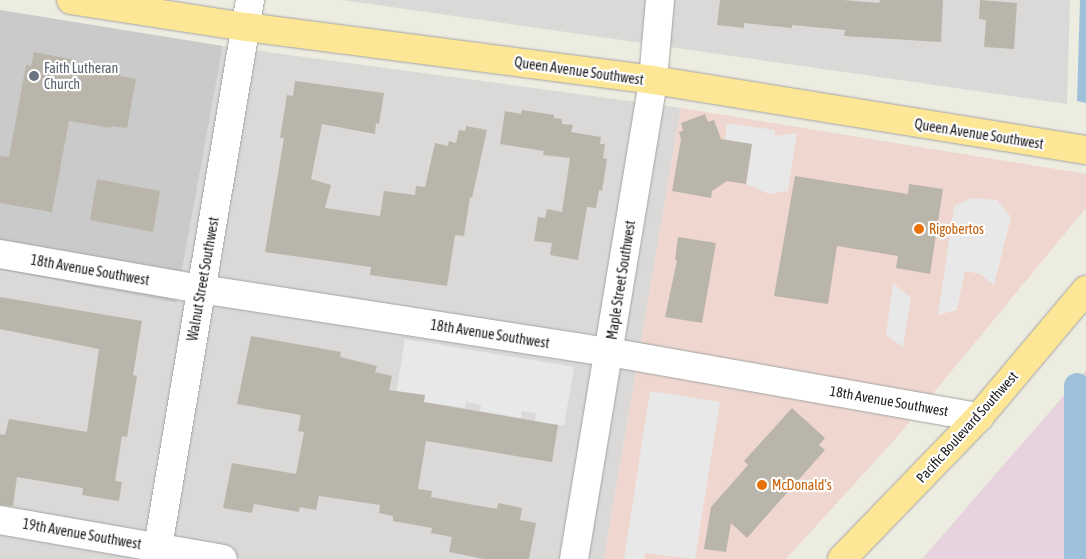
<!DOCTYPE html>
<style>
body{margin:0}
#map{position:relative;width:1086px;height:559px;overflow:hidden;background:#edece1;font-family:"Asap Condensed",sans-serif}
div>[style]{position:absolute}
.residential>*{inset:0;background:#dad9d8}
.commercial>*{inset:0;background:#efd7cf}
.industrial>*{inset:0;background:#e7d3de}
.religious>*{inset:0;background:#cacaca}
.parking>*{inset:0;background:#e8e8e8}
.water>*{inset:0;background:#a0c1dc}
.canal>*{height:26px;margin:-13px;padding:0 13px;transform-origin:13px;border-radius:13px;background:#a0c1dc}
.building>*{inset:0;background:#bab5aa}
.roads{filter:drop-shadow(0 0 1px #a3a3a3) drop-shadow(0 0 1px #a3a3a3)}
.minor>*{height:28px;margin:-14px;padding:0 14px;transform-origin:14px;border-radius:14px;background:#fff}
.major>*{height:28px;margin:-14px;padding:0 14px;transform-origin:14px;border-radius:14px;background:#fde796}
.dots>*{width:14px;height:14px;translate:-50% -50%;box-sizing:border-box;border:2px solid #fff;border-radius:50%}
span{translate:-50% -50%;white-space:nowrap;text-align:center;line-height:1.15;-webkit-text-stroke:4.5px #fff;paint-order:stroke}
.worship-label{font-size:14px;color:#5b616d}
.left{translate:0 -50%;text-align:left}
.street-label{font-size:14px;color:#1c1c1c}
.food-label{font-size:14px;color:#c56008}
</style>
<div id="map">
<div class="residential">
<div style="clip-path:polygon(342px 0,1070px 0,1067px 104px)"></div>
<div style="clip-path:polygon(223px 46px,681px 108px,604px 559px,0 559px,0 270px,176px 303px)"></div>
</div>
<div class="commercial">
<div style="clip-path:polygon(681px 108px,1086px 174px,1086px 208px,897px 437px,786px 559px,604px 559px)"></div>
</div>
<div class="industrial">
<div style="clip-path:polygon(1086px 370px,1086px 559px,922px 559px)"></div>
</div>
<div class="religious">
<div style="clip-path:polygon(0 10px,223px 46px,176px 303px,0 270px)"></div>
</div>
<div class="parking">
<div style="clip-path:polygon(727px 123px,775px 130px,775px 136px,797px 133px,788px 191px,769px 194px,746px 184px,752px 145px,725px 140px)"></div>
<div style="clip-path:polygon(972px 198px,997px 200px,1011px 217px,994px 285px,980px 274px,965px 271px,957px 310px,938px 315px,954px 206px)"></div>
<div style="clip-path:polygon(893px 283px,911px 298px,903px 347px,886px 335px)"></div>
<div style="clip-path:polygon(405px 339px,574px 367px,564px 426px,535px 421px,536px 413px,522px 411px,521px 418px,480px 411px,481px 405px,466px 402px,465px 408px,424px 402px,387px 447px)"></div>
<div style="clip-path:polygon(650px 391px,720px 402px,695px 559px,645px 553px,644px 559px,624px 559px)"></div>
</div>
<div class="water">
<div style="clip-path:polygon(1080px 0,1086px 0,1086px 103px,1077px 101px)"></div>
</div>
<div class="canal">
<div style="left:1077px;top:559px;width:173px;rotate:-90deg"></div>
</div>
<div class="building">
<div style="clip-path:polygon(720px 0,843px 0,879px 3px,880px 0,943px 0,941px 42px,844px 36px,845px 30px,792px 25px,792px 28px,744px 23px,744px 28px,717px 25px)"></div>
<div style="clip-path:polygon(980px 0,1017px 3px,1014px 49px,984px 47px,986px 20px,979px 19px)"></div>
<div style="clip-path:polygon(34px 52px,75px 60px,75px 64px,120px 72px,120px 76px,136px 79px,127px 128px,112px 126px,111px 128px,69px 121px,52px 212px,0 203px,0 156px,9px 157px,26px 65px,31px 66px)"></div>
<div style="clip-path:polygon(295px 81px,384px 93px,379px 124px,376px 123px,375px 134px,322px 124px,311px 179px,331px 185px,325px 208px,380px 216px,384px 191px,415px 195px,416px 186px,425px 187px,435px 143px,448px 146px,449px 141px,456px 143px,459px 130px,465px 131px,466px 126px,487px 130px,472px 198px,470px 197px,464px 236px,455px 235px,447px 286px,370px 275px,371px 267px,265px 252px,284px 138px,280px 138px,287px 95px,293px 96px)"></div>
<div style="clip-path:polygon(522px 110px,554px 115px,554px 118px,562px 119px,562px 124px,573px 125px,571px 132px,601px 137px,600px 144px,605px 144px,603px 158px,607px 159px,602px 191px,599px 190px,596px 208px,587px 207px,578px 260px,550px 255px,552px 243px,534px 241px,538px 217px,545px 218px,547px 209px,562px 212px,570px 158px,543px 155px,544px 151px,500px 144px,505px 111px,521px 114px)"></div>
<div style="clip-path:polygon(705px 114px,708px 122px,714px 120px,721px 139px,752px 144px,746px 184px,727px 181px,712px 191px,711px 198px,672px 191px,681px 139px,679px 132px,683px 131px,681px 123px)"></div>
<div style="clip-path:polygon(795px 176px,908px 194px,909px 184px,943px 189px,930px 274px,896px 268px,898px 256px,837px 246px,828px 304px,774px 296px)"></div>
<div style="clip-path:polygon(97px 179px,160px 191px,153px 232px,90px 220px)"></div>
<div style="clip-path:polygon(678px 237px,716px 243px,702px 323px,665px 317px,677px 260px,675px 260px)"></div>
<div style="clip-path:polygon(0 297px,142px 321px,133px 375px,137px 376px,127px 437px,122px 436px,115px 481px,122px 482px,119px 501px,82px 495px,83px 488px,17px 477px,13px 506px,0 505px,0 434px,5px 435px,9px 419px,87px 432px,99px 349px,0 329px)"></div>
<div style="clip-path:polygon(251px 336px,341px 352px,340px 357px,377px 366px,375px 372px,392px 376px,389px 390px,425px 395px,424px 402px,558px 425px,552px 462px,426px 441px,418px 489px,432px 491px,431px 497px,474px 505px,497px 509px,498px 503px,522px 508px,520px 520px,536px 523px,529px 559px,484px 559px,449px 552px,452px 537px,431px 533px,432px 528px,393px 521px,393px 516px,379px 513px,380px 505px,319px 496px,316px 510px,300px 507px,299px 512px,254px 504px,252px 513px,223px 508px,232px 463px,296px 474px,304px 432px,298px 431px,301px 415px,237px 404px)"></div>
<div style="clip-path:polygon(792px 408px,825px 438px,819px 445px,825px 450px,747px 538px,731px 523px,726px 552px,704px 549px,711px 507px,748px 465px,744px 461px)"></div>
</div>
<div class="roads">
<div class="minor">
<div style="left:0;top:254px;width:204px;rotate:9.9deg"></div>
<div style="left:201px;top:289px;width:413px;rotate:8.8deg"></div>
<div style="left:609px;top:352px;width:376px;rotate:10deg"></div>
<div style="left:0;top:520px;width:226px;rotate:9.9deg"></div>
<div style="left:156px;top:559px;width:567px;rotate:-80.45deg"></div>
<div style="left:574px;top:559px;width:485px;rotate:-80.6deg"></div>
<div style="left:653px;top:80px;width:80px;rotate:-85deg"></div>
</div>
<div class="major">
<div style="left:71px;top:0;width:177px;rotate:8.8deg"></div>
<div style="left:246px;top:27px;width:410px;rotate:7.4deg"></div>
<div style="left:653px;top:80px;width:439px;rotate:9.2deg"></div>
<div style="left:842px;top:559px;width:197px;rotate:-46deg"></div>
<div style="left:979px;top:417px;width:166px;rotate:-49.9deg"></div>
</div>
</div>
<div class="dots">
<div style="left:34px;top:76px;background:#6b7280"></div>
<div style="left:919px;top:229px;background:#e8710a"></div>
<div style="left:762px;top:485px;background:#e8710a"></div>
</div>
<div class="worship-label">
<span class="left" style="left:44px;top:76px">Faith Lutheran<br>Church</span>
</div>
<div class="street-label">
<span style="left:579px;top:71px;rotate:8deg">Queen Avenue Southwest</span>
<span style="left:979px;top:134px;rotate:9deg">Queen Avenue Southwest</span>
<span style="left:90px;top:270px;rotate:10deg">18th Avenue Southwest</span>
<span style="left:203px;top:279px;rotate:-80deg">Walnut Street Southwest</span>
<span style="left:621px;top:280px;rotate:-81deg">Maple Street Southwest</span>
<span style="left:490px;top:334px;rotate:9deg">18th Avenue Southwest</span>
<span style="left:889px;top:401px;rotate:10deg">18th Avenue Southwest</span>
<span style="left:967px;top:427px;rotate:-48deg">Pacific Boulevard Southwest</span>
<span style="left:82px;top:534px;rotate:10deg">19th Avenue Southwest</span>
</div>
<div class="food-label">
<span class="left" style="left:929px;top:229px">Rigobertos</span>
<span class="left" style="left:772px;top:485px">McDonald's</span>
</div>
</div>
